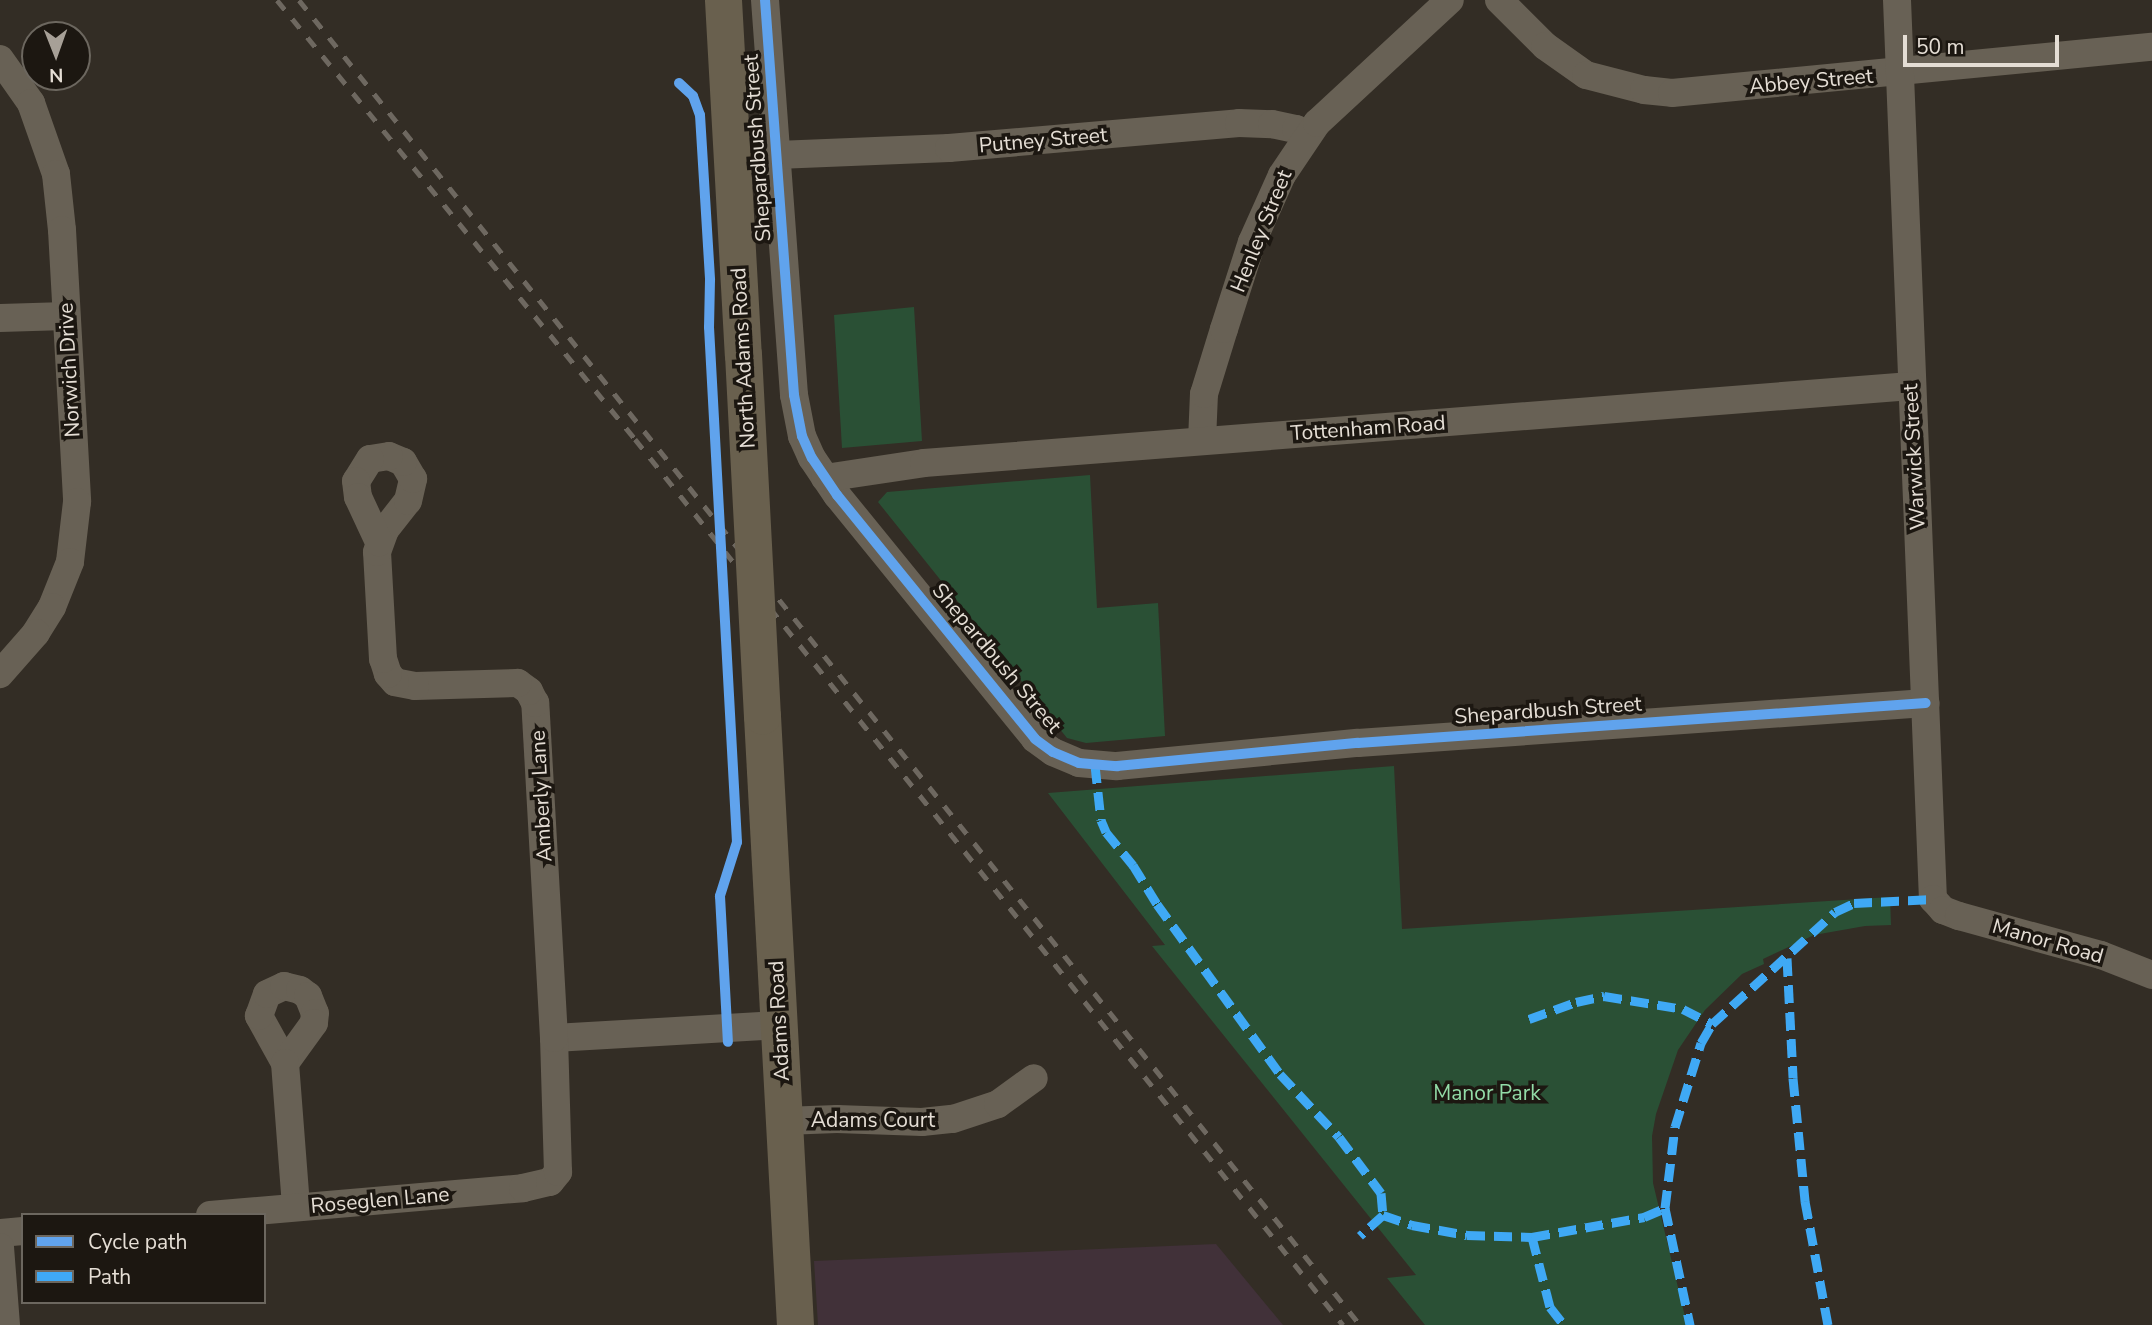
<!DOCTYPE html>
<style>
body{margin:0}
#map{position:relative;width:2152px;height:1325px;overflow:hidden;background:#332d25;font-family:"Nunito Sans",sans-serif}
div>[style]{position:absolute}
.commercial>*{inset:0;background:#413139}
.green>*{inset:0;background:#2a5035}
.minor>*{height:28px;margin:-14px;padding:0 14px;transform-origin:14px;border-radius:14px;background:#686155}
.major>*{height:37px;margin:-18.5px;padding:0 18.5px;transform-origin:18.5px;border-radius:18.5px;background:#69604e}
.rail>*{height:5px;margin-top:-2.5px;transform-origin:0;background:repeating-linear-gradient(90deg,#6e6860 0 12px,transparent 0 24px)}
.major-bridge>*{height:37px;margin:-18.5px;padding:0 18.5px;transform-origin:18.5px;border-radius:18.5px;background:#69604e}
.quiet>*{height:9px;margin-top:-4.5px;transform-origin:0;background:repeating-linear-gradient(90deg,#3fa9f5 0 18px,transparent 0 27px)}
.cycleway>*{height:10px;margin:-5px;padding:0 5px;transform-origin:5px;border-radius:5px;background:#60a3ed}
span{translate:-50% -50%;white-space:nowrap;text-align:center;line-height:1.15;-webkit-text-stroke:7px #1c1711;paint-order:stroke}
.street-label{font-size:21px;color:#e5ded5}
.park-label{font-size:21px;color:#93dca7}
.legend{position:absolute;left:21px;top:1213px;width:245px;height:91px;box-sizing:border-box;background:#1c1711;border:2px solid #6c675f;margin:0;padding:9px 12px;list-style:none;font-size:21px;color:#e5ded5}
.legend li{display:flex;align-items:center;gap:14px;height:35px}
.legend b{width:35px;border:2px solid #6c675f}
.north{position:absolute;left:21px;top:21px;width:70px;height:70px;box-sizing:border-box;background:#1c1711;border:2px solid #6c675f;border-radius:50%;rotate:179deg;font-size:19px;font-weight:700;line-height:28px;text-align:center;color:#e5ded5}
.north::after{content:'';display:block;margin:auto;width:24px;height:32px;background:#a7a097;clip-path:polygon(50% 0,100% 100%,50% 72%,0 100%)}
.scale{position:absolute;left:1903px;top:35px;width:156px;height:32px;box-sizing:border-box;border:4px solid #e5ded5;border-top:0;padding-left:9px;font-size:21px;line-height:24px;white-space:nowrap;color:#e5ded5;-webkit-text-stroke:5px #1c1711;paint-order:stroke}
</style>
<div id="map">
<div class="commercial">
<div style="clip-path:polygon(1216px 1244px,1283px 1325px,818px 1325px,814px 1261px)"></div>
</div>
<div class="green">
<div style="clip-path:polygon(914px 307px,922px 441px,842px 448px,834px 315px)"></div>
<div style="clip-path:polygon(1090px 475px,1097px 608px,1158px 603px,1165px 736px,1086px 743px,1067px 738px,878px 502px,887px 492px)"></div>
<div style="clip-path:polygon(1394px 766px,1402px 929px,1890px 897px,1891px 925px,1865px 926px,1814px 935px,1763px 959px,1764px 964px,1742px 974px,1705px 1010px,1678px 1050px,1656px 1114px,1652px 1136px,1653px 1183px,1687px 1325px,1425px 1325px,1387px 1278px,1416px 1275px,1152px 946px,1165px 945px,1048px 793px)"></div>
</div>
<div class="minor">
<div style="left:765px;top:0;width:396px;rotate:85.8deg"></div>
<div style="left:794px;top:395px;width:42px;rotate:79deg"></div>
<div style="left:802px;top:436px;width:24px;rotate:66deg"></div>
<div style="left:812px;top:458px;width:45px;rotate:56deg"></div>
<div style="left:837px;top:495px;width:314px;rotate:50.9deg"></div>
<div style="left:1035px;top:739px;width:22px;rotate:36deg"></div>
<div style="left:1053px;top:752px;width:28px;rotate:23deg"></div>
<div style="left:1079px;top:763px;width:38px;rotate:5deg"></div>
<div style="left:1117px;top:766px;width:242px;rotate:-5.5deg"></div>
<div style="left:1358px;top:743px;width:569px;rotate:-4.03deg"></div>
<div style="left:1499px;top:0;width:65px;rotate:45deg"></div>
<div style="left:1545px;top:46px;width:50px;rotate:35.3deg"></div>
<div style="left:1586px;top:75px;width:60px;rotate:14.5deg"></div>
<div style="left:1644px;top:90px;width:28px;rotate:6deg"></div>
<div style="left:1672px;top:93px;width:482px;rotate:-5.5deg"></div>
<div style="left:1897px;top:0;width:900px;rotate:87.71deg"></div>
<div style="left:1933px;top:899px;width:15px;rotate:48deg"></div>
<div style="left:1943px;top:910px;width:17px;rotate:21deg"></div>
<div style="left:1959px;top:916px;width:147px;rotate:15.4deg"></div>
<div style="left:2101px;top:955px;width:55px;rotate:21.4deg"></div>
<div style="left:0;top:59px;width:54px;rotate:54.8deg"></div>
<div style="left:31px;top:103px;width:75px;rotate:70.6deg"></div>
<div style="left:56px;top:174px;width:56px;rotate:83.9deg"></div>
<div style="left:62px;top:230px;width:272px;rotate:86.8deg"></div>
<div style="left:77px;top:502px;width:60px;rotate:96.7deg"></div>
<div style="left:70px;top:562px;width:48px;rotate:111.8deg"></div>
<div style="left:52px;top:607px;width:31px;rotate:122deg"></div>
<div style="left:36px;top:633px;width:55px;rotate:131.3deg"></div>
<div style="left:777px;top:155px;width:172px;rotate:-2.3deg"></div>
<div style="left:949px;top:148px;width:291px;rotate:-4.9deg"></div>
<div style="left:1239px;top:123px;width:33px;rotate:2deg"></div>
<div style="left:1272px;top:124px;width:25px;rotate:12deg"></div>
<div style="left:1296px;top:129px;width:13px;rotate:32deg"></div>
<div style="left:0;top:318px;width:66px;rotate:-1.7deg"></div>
<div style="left:1202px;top:441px;width:47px;rotate:-87.6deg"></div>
<div style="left:1204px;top:394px;width:68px;rotate:-72.9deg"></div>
<div style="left:1224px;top:329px;width:91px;rotate:-72.2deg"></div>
<div style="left:1252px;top:242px;width:73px;rotate:-65.9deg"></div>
<div style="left:1282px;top:175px;width:63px;rotate:-56.1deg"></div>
<div style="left:1317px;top:123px;width:181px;rotate:-42.8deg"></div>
<div style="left:825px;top:478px;width:100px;rotate:-8.6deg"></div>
<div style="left:924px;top:463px;width:990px;rotate:-4.46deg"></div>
<div style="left:554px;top:1038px;width:225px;rotate:-3.3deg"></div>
<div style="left:285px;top:1063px;width:54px;rotate:-119deg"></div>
<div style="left:259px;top:1016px;width:23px;rotate:-70deg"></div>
<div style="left:267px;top:994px;width:19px;rotate:-25deg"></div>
<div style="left:284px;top:986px;width:16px;rotate:14deg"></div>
<div style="left:300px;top:990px;width:10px;rotate:37deg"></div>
<div style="left:308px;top:996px;width:18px;rotate:68deg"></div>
<div style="left:315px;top:1013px;width:10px;rotate:96deg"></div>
<div style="left:314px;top:1023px;width:49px;rotate:125.9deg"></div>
<div style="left:285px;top:1063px;width:144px;rotate:85.6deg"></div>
<div style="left:784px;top:1121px;width:53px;rotate:-2.2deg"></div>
<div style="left:837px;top:1119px;width:85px;rotate:2deg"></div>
<div style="left:922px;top:1122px;width:31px;rotate:-6deg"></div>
<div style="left:953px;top:1119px;width:47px;rotate:-18.4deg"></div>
<div style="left:998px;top:1104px;width:44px;rotate:-35.8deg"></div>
<div style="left:210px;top:1215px;width:314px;rotate:-4.9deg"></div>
<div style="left:523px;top:1188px;width:28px;rotate:-13deg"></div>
<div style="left:550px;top:1182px;width:13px;rotate:-51deg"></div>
<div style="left:558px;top:1172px;width:134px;rotate:-91.7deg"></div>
<div style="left:554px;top:1038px;width:336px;rotate:-93.2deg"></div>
<div style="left:535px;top:703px;width:13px;rotate:-117deg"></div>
<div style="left:529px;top:691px;width:14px;rotate:-144deg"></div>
<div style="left:518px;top:683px;width:103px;rotate:178.3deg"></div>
<div style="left:415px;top:686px;width:20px;rotate:-169deg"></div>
<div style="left:395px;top:682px;width:11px;rotate:-131deg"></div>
<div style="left:388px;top:674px;width:16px;rotate:-108deg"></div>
<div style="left:383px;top:659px;width:107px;rotate:-93.2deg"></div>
<div style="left:377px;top:552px;width:23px;rotate:-70deg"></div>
<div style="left:385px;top:530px;width:37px;rotate:-52deg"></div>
<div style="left:408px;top:501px;width:23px;rotate:-77deg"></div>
<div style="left:413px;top:479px;width:20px;rotate:-120deg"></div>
<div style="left:403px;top:462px;width:15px;rotate:-157deg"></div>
<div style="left:389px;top:456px;width:19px;rotate:171deg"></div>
<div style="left:370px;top:459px;width:26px;rotate:122deg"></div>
<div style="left:356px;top:481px;width:16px;rotate:83deg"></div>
<div style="left:358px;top:497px;width:50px;rotate:65deg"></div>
<div style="left:0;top:1233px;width:23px;rotate:-5deg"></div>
<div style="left:0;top:1247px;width:78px;rotate:85.6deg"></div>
</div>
<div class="major">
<div style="left:723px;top:0;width:355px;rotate:86.8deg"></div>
<div style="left:762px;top:716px;width:610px;rotate:86.9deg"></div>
</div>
<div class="rail">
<div style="left:277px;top:0;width:566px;rotate:50.8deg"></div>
<div style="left:635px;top:439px;width:1134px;rotate:51.37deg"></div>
<div style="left:299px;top:0;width:1697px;rotate:51.31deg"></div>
</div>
<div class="major-bridge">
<div style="left:743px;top:354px;width:362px;rotate:87deg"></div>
</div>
<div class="quiet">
<div style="left:1095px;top:765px;width:55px;rotate:83.8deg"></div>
<div style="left:1101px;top:820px;width:13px;rotate:67deg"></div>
<div style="left:1106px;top:832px;width:43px;rotate:50.7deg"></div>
<div style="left:1133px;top:865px;width:46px;rotate:58.4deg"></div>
<div style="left:1157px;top:904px;width:210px;rotate:54.1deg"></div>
<div style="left:1280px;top:1074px;width:86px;rotate:46.9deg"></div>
<div style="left:1339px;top:1137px;width:70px;rotate:53.1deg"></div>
<div style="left:1381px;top:1193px;width:22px;rotate:85deg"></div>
<div style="left:1383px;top:1215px;width:31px;rotate:138deg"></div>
<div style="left:1787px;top:958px;width:120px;rotate:87.1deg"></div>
<div style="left:1793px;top:1078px;width:124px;rotate:84.4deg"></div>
<div style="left:1805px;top:1201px;width:126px;rotate:79.5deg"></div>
<div style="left:1529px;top:1019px;width:50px;rotate:-19.9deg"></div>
<div style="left:1576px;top:1002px;width:29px;rotate:-12deg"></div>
<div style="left:1604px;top:996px;width:80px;rotate:9.3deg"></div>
<div style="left:1683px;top:1009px;width:33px;rotate:27deg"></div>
<div style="left:1665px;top:1208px;width:120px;rotate:77.9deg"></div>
<div style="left:1383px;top:1215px;width:31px;rotate:19deg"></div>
<div style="left:1412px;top:1225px;width:56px;rotate:10.3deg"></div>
<div style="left:1467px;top:1235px;width:65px;rotate:1.8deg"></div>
<div style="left:1532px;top:1237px;width:114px;rotate:-10.1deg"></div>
<div style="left:1644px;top:1217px;width:23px;rotate:-23deg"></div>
<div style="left:1665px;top:1208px;width:82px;rotate:-83deg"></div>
<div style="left:1675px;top:1127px;width:88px;rotate:-72.8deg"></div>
<div style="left:1701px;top:1043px;width:22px;rotate:-60deg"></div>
<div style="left:1712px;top:1024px;width:166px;rotate:-42.3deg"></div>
<div style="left:1835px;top:912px;width:21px;rotate:-25deg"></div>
<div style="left:1854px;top:903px;width:79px;rotate:-2.9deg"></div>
<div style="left:1532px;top:1237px;width:72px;rotate:75.6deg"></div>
<div style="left:1550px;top:1307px;width:23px;rotate:52deg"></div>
</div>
<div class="cycleway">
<div style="left:765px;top:0;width:396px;rotate:85.8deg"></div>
<div style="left:794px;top:395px;width:42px;rotate:79deg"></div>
<div style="left:802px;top:436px;width:24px;rotate:66deg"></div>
<div style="left:812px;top:458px;width:45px;rotate:56deg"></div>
<div style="left:837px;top:495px;width:314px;rotate:50.9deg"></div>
<div style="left:1035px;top:739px;width:22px;rotate:36deg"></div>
<div style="left:1053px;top:752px;width:28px;rotate:23deg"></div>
<div style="left:1079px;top:763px;width:38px;rotate:5deg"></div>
<div style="left:1117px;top:766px;width:242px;rotate:-5.5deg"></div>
<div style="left:1358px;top:743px;width:569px;rotate:-4.03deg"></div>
<div style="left:679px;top:83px;width:19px;rotate:43deg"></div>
<div style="left:693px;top:96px;width:20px;rotate:70deg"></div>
<div style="left:700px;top:115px;width:165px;rotate:86.5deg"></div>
<div style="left:710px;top:280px;width:47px;rotate:91.2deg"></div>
<div style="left:709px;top:327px;width:516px;rotate:86.89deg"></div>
<div style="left:737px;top:842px;width:57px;rotate:107.5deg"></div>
<div style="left:720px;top:896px;width:146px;rotate:86.9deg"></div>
</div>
<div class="street-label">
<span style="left:1811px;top:81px;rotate:-5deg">Abbey Street</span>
<span style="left:1043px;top:140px;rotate:-5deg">Putney Street</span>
<span style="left:757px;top:148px;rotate:-94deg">Shepardbush Street</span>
<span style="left:1261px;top:231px;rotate:-68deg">Henley Street</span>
<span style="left:743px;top:358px;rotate:-93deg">North Adams Road</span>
<span style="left:69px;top:370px;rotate:-93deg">Norwich Drive</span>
<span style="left:1368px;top:428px;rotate:-4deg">Tottenham Road</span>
<span style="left:1914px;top:457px;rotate:-93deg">Warwick Street</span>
<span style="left:997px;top:658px;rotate:50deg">Shepardbush Street</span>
<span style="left:1548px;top:710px;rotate:-4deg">Shepardbush Street</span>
<span style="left:541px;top:796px;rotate:-93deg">Amberly Lane</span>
<span style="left:2048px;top:941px;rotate:16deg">Manor Road</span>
<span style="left:779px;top:1021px;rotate:-93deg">Adams Road</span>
<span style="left:873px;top:1120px">Adams Court</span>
<span style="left:380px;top:1200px;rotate:-5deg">Roseglen Lane</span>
</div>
<div class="park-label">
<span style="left:1487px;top:1093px">Manor Park</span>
</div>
<ul class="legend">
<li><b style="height:9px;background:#60a3ed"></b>Cycle path</li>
<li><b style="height:9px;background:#3fa9f5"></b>Path</li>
</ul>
<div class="north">N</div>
<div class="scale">50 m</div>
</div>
